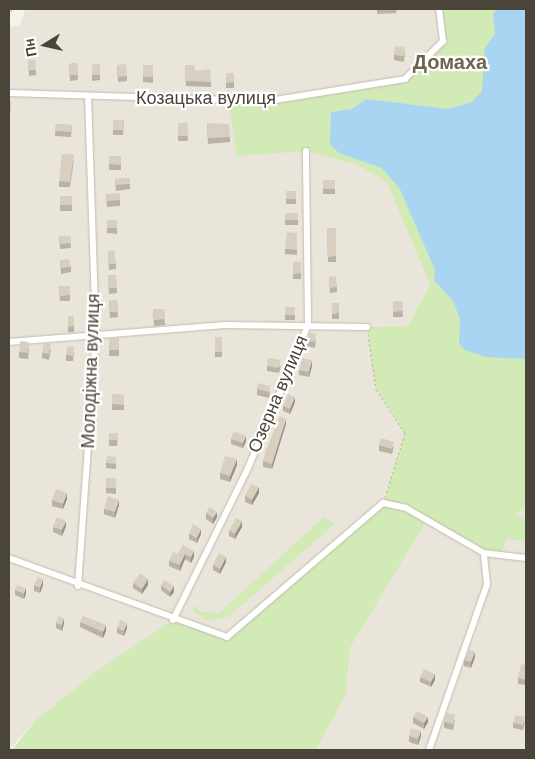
<!DOCTYPE html>
<meta charset="utf-8">
<style>
body{margin:0}
#map{position:relative;width:535px;height:759px;overflow:hidden;background:#f6f3ec;font-family:Arial,sans-serif}
div>[style]{position:absolute}
.residential>*{inset:0;background:#eae5da}
.green>*{inset:0;background:#d2eab5}
.water>*{inset:0;background:#a9d4f2}
.path>*{height:1px;margin-top:-0.5px;transform-origin:0;background:repeating-linear-gradient(90deg,#c4b79f 0 2.5px,transparent 0 5px)}
.roads{filter:drop-shadow(0 0 1px #c2bbae) drop-shadow(0 0 1px #c2bbae)}
.minor>*{height:6px;margin:-3px;padding:0 3px;transform-origin:3px;border-radius:3px;background:#fff}
.wall>*{inset:0;background:#bab2a6}
.shaded-wall>*{inset:0;background:#979187}
.building>*{inset:0;background:#d8cfc1}
span{translate:-50% -50%;white-space:nowrap;text-align:center;line-height:1.15;-webkit-text-stroke:4.5px #fff;paint-order:stroke}
.street-label{font-size:18px;color:#4b4439}
.quarter-label{font-size:20px;color:#6e6250;font-weight:700}
.frame{position:absolute;inset:0;border:10px solid #4b4439;pointer-events:none}
.north{position:absolute;left:20px;top:20px;width:50px;height:50px;-webkit-text-stroke:4px #fff;paint-order:stroke;rotate:260deg;font-size:14px;font-weight:700;line-height:20px;text-align:center;color:#4b4439}
.north::after{content:'';display:block;margin:auto;width:18px;height:22px;background:#4b4439;clip-path:polygon(50% 0,100% 100%,50% 72%,0 100%)}
</style>
<div id="map">
<div class="residential">
<div style="clip-path:polygon(25px 9px,439px 9px,443px 41px,405px 79px,306px 151px,357px 165px,388px 182px,430px 285px,408px 326px,367px 327px,376px 389px,405px 433px,383px 503px,227px 637px,35px 721px,9px 750px,9px 27px,20px 25px)"></div>
<div style="clip-path:polygon(526px 507px,526px 750px,316px 750px,346px 694px,350px 648px,427px 520px)"></div>
</div>
<div class="green">
<div style="clip-path:polygon(439px 9px,526px 9px,526px 507px,515px 514px,526px 521px,526px 541px,506px 539px,501px 555px,484px 553px,427px 520px,350px 648px,346px 694px,316px 750px,12px 750px,35px 721px,94px 673px,173px 620px,227px 637px,383px 503px,405px 433px,376px 389px,367px 327px,408px 326px,430px 285px,387px 182px,357px 165px,306px 151px,237px 156px,228px 100px,269px 101px,404px 79px,443px 42px)"></div>
<div style="clip-path:polygon(324px 517px,335px 524px,228px 617px,207px 620px,194px 612px,194px 604px,200px 612px,219px 613px)"></div>
</div>
<div class="water">
<div style="clip-path:polygon(497px 9px,526px 9px,526px 359px,485px 357px,465px 350px,459px 343px,460px 319px,453px 301px,434px 280px,435px 270px,400px 189px,382px 168px,339px 153px,330px 144px,331px 112px,352px 109px,366px 99px,448px 109px,472px 102px,482px 91px,485px 48px,495px 34px,493px 14px)"></div>
</div>
<div class="path">
<div style="left:9px;top:16px;width:8px;rotate:-67deg"></div>
<div style="left:368px;top:334px;width:56px;rotate:81.7deg"></div>
<div style="left:376px;top:389px;width:53px;rotate:56.6deg"></div>
<div style="left:405px;top:433px;width:68px;rotate:107.1deg"></div>
</div>
<div class="roads">
<div class="minor">
<div style="left:9px;top:93px;width:260px;rotate:1.8deg"></div>
<div style="left:269px;top:101px;width:138px;rotate:-9.2deg"></div>
<div style="left:405px;top:79px;width:54px;rotate:-45deg"></div>
<div style="left:443px;top:41px;width:32px;rotate:-97deg"></div>
<div style="left:9px;top:342px;width:217px;rotate:-4.5deg"></div>
<div style="left:225px;top:325px;width:142px;rotate:0.8deg"></div>
<div style="left:9px;top:558px;width:232px;rotate:19.9deg"></div>
<div style="left:227px;top:637px;width:206px;rotate:-40.7deg"></div>
<div style="left:383px;top:503px;width:24px;rotate:12deg"></div>
<div style="left:406px;top:508px;width:90px;rotate:30deg"></div>
<div style="left:484px;top:553px;width:42px;rotate:6.8deg"></div>
<div style="left:78px;top:586px;width:250px;rotate:-85.9deg"></div>
<div style="left:96px;top:337px;width:240px;rotate:-91.9deg"></div>
<div style="left:173px;top:620px;width:169px;rotate:-63.7deg"></div>
<div style="left:248px;top:468px;width:155px;rotate:-67.2deg"></div>
<div style="left:308px;top:325px;width:174px;rotate:-90.7deg"></div>
<div style="left:429px;top:750px;width:176px;rotate:-70.7deg"></div>
<div style="left:487px;top:584px;width:31px;rotate:-96deg"></div>
</div>
</div>
<div class="wall">
<div style="clip-path:polygon(377px 9px,397px 9px,396px 13px,377px 14px)"></div>
<div style="clip-path:polygon(405px 52px,404px 62px,394px 60px,394px 55px)"></div>
<div style="clip-path:polygon(28px 60px,36px 70px,36px 75px,29px 76px)"></div>
<div style="clip-path:polygon(77px 63px,78px 80px,70px 81px,69px 64px)"></div>
<div style="clip-path:polygon(100px 64px,100px 80px,92px 81px,92px 65px)"></div>
<div style="clip-path:polygon(117px 65px,127px 76px,127px 81px,118px 82px)"></div>
<div style="clip-path:polygon(143px 65px,153px 65px,153px 83px,143px 82px)"></div>
<div style="clip-path:polygon(185px 65px,211px 82px,211px 87px,186px 86px)"></div>
<div style="clip-path:polygon(234px 73px,234px 88px,226px 88px,226px 74px)"></div>
<div style="clip-path:polygon(9px 101px,11px 101px,10px 117px,9px 117px)"></div>
<div style="clip-path:polygon(113px 120px,124px 120px,123px 135px,113px 135px)"></div>
<div style="clip-path:polygon(178px 123px,187px 123px,188px 141px,178px 141px)"></div>
<div style="clip-path:polygon(207px 123px,230px 137px,230px 142px,208px 144px)"></div>
<div style="clip-path:polygon(56px 124px,72px 125px,71px 137px,55px 136px)"></div>
<div style="clip-path:polygon(109px 156px,121px 156px,121px 170px,109px 170px)"></div>
<div style="clip-path:polygon(74px 160px,70px 187px,59px 187px,59px 181px)"></div>
<div style="clip-path:polygon(130px 178px,130px 189px,116px 191px,115px 179px)"></div>
<div style="clip-path:polygon(323px 180px,335px 180px,335px 194px,323px 194px)"></div>
<div style="clip-path:polygon(286px 191px,296px 191px,296px 204px,286px 204px)"></div>
<div style="clip-path:polygon(106px 194px,120px 200px,120px 206px,107px 207px)"></div>
<div style="clip-path:polygon(60px 196px,72px 196px,72px 211px,60px 211px)"></div>
<div style="clip-path:polygon(298px 213px,298px 225px,285px 225px,285px 214px)"></div>
<div style="clip-path:polygon(107px 220px,117px 220px,117px 234px,107px 233px)"></div>
<div style="clip-path:polygon(336px 228px,336px 262px,328px 262px,327px 229px)"></div>
<div style="clip-path:polygon(297px 233px,297px 255px,285px 254px,285px 249px)"></div>
<div style="clip-path:polygon(59px 236px,70px 236px,71px 248px,60px 249px)"></div>
<div style="clip-path:polygon(108px 251px,116px 264px,116px 269px,109px 270px)"></div>
<div style="clip-path:polygon(60px 260px,71px 267px,71px 272px,61px 274px)"></div>
<div style="clip-path:polygon(293px 262px,301px 262px,301px 279px,293px 279px)"></div>
<div style="clip-path:polygon(108px 275px,117px 288px,117px 293px,109px 294px)"></div>
<div style="clip-path:polygon(329px 277px,337px 287px,337px 292px,330px 293px)"></div>
<div style="clip-path:polygon(59px 286px,70px 286px,70px 301px,60px 301px)"></div>
<div style="clip-path:polygon(117px 300px,118px 317px,110px 318px,109px 301px)"></div>
<div style="clip-path:polygon(402px 301px,403px 317px,393px 317px,393px 302px)"></div>
<div style="clip-path:polygon(332px 303px,339px 303px,339px 319px,332px 319px)"></div>
<div style="clip-path:polygon(285px 307px,295px 307px,295px 320px,285px 320px)"></div>
<div style="clip-path:polygon(153px 309px,164px 309px,165px 325px,154px 326px)"></div>
<div style="clip-path:polygon(74px 316px,74px 332px,68px 332px,68px 317px)"></div>
<div style="clip-path:polygon(215px 337px,222px 337px,222px 357px,215px 357px)"></div>
<div style="clip-path:polygon(110px 338px,119px 338px,119px 356px,109px 356px)"></div>
<div style="clip-path:polygon(316px 339px,315px 348px,307px 346px,307px 341px)"></div>
<div style="clip-path:polygon(29px 348px,28px 359px,19px 358px,19px 352px)"></div>
<div style="clip-path:polygon(51px 349px,49px 360px,42px 358px,42px 353px)"></div>
<div style="clip-path:polygon(74px 352px,73px 361px,66px 361px,66px 355px)"></div>
<div style="clip-path:polygon(267px 366px,281px 366px,279px 373px,267px 371px)"></div>
<div style="clip-path:polygon(312px 366px,309px 377px,299px 375px,299px 370px)"></div>
<div style="clip-path:polygon(257px 389px,270px 391px,269px 398px,257px 395px)"></div>
<div style="clip-path:polygon(112px 394px,124px 395px,124px 410px,112px 410px)"></div>
<div style="clip-path:polygon(295px 402px,290px 414px,283px 411px,283px 406px)"></div>
<div style="clip-path:polygon(286px 424px,272px 469px,263px 467px,263px 461px)"></div>
<div style="clip-path:polygon(109px 433px,118px 433px,117px 446px,109px 446px)"></div>
<div style="clip-path:polygon(231px 439px,246px 441px,243px 448px,231px 444px)"></div>
<div style="clip-path:polygon(379px 445px,394px 447px,392px 454px,379px 451px)"></div>
<div style="clip-path:polygon(116px 462px,116px 469px,106px 468px,106px 463px)"></div>
<div style="clip-path:polygon(237px 465px,230px 482px,220px 479px,220px 473px)"></div>
<div style="clip-path:polygon(106px 478px,116px 478px,116px 494px,106px 493px)"></div>
<div style="clip-path:polygon(259px 493px,252px 505px,245px 502px,245px 496px)"></div>
<div style="clip-path:polygon(67px 499px,63px 509px,52px 506px,52px 500px)"></div>
<div style="clip-path:polygon(119px 505px,115px 518px,104px 514px,104px 509px)"></div>
<div style="clip-path:polygon(206px 513px,217px 517px,213px 524px,206px 519px)"></div>
<div style="clip-path:polygon(66px 526px,62px 536px,53px 532px,53px 527px)"></div>
<div style="clip-path:polygon(242px 527px,235px 539px,229px 536px,229px 531px)"></div>
<div style="clip-path:polygon(189px 534px,201px 534px,197px 543px,189px 539px)"></div>
<div style="clip-path:polygon(183px 545px,194px 557px,191px 563px,185px 559px,180px 571px,169px 566px,169px 561px,178px 554px)"></div>
<div style="clip-path:polygon(226px 562px,220px 574px,213px 570px,213px 565px)"></div>
<div style="clip-path:polygon(133px 583px,148px 585px,142px 594px,133px 588px)"></div>
<div style="clip-path:polygon(34px 585px,43px 585px,40px 593px,34px 591px)"></div>
<div style="clip-path:polygon(161px 585px,174px 592px,170px 597px,161px 590px)"></div>
<div style="clip-path:polygon(15px 590px,26px 594px,24px 599px,15px 595px)"></div>
<div style="clip-path:polygon(80px 622px,106px 631px,103px 638px,80px 627px)"></div>
<div style="clip-path:polygon(56px 623px,64px 623px,62px 631px,56px 628px)"></div>
<div style="clip-path:polygon(117px 628px,127px 628px,124px 636px,117px 633px)"></div>
<div style="clip-path:polygon(475px 657px,471px 668px,464px 666px,464px 660px)"></div>
<div style="clip-path:polygon(526px 665px,526px 685px,518px 684px,518px 678px)"></div>
<div style="clip-path:polygon(420px 677px,435px 680px,431px 687px,420px 682px)"></div>
<div style="clip-path:polygon(413px 717px,428px 722px,424px 729px,413px 723px)"></div>
<div style="clip-path:polygon(455px 720px,453px 730px,444px 728px,444px 722px)"></div>
<div style="clip-path:polygon(525px 722px,523px 730px,513px 728px,513px 723px)"></div>
<div style="clip-path:polygon(409px 736px,421px 736px,418px 745px,409px 742px)"></div>
</div>
<div class="shaded-wall">
<div style="clip-path:polygon(312px 360px,312px 366px,309px 377px,309px 372px)"></div>
<div style="clip-path:polygon(295px 397px,295px 402px,290px 414px,290px 409px)"></div>
<div style="clip-path:polygon(286px 419px,286px 424px,272px 469px,272px 464px)"></div>
<div style="clip-path:polygon(246px 436px,246px 441px,243px 448px,243px 443px)"></div>
<div style="clip-path:polygon(237px 459px,237px 465px,230px 482px,230px 476px)"></div>
<div style="clip-path:polygon(259px 487px,259px 493px,252px 505px,252px 500px)"></div>
<div style="clip-path:polygon(67px 493px,67px 499px,63px 509px,63px 504px)"></div>
<div style="clip-path:polygon(119px 500px,119px 505px,115px 518px,115px 512px)"></div>
<div style="clip-path:polygon(217px 512px,217px 517px,213px 524px,213px 518px)"></div>
<div style="clip-path:polygon(66px 521px,66px 526px,62px 536px,62px 530px)"></div>
<div style="clip-path:polygon(242px 521px,242px 527px,235px 539px,235px 534px)"></div>
<div style="clip-path:polygon(201px 529px,201px 534px,197px 543px,197px 538px)"></div>
<div style="clip-path:polygon(194px 551px,194px 557px,191px 563px,191px 557px)"></div>
<div style="clip-path:polygon(185px 554px,185px 559px,180px 571px,180px 565px)"></div>
<div style="clip-path:polygon(226px 557px,226px 562px,220px 574px,220px 569px)"></div>
<div style="clip-path:polygon(43px 579px,43px 585px,40px 593px,40px 588px)"></div>
<div style="clip-path:polygon(148px 579px,148px 585px,142px 594px,142px 589px)"></div>
<div style="clip-path:polygon(174px 586px,174px 592px,170px 597px,170px 592px)"></div>
<div style="clip-path:polygon(26px 588px,26px 594px,24px 599px,24px 593px)"></div>
<div style="clip-path:polygon(64px 618px,64px 623px,62px 631px,62px 625px)"></div>
<div style="clip-path:polygon(127px 623px,127px 628px,124px 636px,124px 631px)"></div>
<div style="clip-path:polygon(106px 625px,106px 631px,103px 638px,103px 632px)"></div>
<div style="clip-path:polygon(475px 652px,475px 657px,471px 668px,471px 662px)"></div>
<div style="clip-path:polygon(435px 674px,435px 680px,431px 687px,431px 682px)"></div>
<div style="clip-path:polygon(428px 717px,428px 722px,424px 729px,424px 723px)"></div>
<div style="clip-path:polygon(421px 731px,421px 736px,418px 745px,418px 739px)"></div>
</div>
<div class="building">
<div style="clip-path:polygon(395px 46px,405px 47px,404px 56px,394px 55px)"></div>
<div style="clip-path:polygon(28px 60px,35px 60px,36px 70px,29px 70px)"></div>
<div style="clip-path:polygon(77px 63px,78px 75px,70px 75px,69px 64px)"></div>
<div style="clip-path:polygon(100px 64px,100px 75px,92px 75px,92px 65px)"></div>
<div style="clip-path:polygon(126px 64px,127px 76px,118px 77px,117px 65px)"></div>
<div style="clip-path:polygon(143px 65px,153px 65px,153px 77px,143px 77px)"></div>
<div style="clip-path:polygon(185px 65px,194px 65px,195px 71px,210px 69px,211px 82px,186px 81px)"></div>
<div style="clip-path:polygon(234px 73px,234px 82px,226px 83px,226px 74px)"></div>
<div style="clip-path:polygon(9px 101px,11px 101px,10px 112px,9px 112px)"></div>
<div style="clip-path:polygon(113px 120px,124px 120px,123px 130px,113px 130px)"></div>
<div style="clip-path:polygon(178px 123px,187px 123px,188px 136px,178px 136px)"></div>
<div style="clip-path:polygon(207px 123px,229px 124px,230px 137px,208px 138px)"></div>
<div style="clip-path:polygon(56px 124px,72px 125px,71px 132px,55px 131px)"></div>
<div style="clip-path:polygon(62px 154px,74px 154px,70px 182px,59px 181px)"></div>
<div style="clip-path:polygon(109px 156px,121px 156px,121px 165px,109px 164px)"></div>
<div style="clip-path:polygon(130px 178px,130px 184px,116px 185px,115px 179px)"></div>
<div style="clip-path:polygon(323px 180px,335px 180px,335px 189px,323px 189px)"></div>
<div style="clip-path:polygon(286px 191px,296px 191px,296px 199px,286px 199px)"></div>
<div style="clip-path:polygon(120px 193px,120px 200px,107px 201px,106px 194px)"></div>
<div style="clip-path:polygon(60px 196px,72px 196px,72px 205px,60px 205px)"></div>
<div style="clip-path:polygon(298px 213px,298px 220px,285px 220px,285px 214px)"></div>
<div style="clip-path:polygon(107px 220px,117px 220px,117px 228px,107px 228px)"></div>
<div style="clip-path:polygon(336px 228px,336px 256px,328px 257px,327px 229px)"></div>
<div style="clip-path:polygon(287px 232px,297px 233px,297px 250px,285px 249px)"></div>
<div style="clip-path:polygon(59px 236px,70px 236px,71px 243px,60px 244px)"></div>
<div style="clip-path:polygon(114px 250px,116px 264px,109px 264px,108px 251px)"></div>
<div style="clip-path:polygon(69px 259px,71px 267px,61px 268px,60px 260px)"></div>
<div style="clip-path:polygon(293px 262px,301px 262px,301px 273px,293px 274px)"></div>
<div style="clip-path:polygon(108px 275px,116px 275px,117px 288px,109px 288px)"></div>
<div style="clip-path:polygon(336px 276px,337px 287px,330px 288px,329px 277px)"></div>
<div style="clip-path:polygon(59px 286px,70px 286px,70px 295px,60px 296px)"></div>
<div style="clip-path:polygon(117px 300px,118px 312px,110px 312px,109px 301px)"></div>
<div style="clip-path:polygon(402px 301px,403px 311px,393px 312px,393px 302px)"></div>
<div style="clip-path:polygon(332px 303px,339px 303px,339px 313px,332px 314px)"></div>
<div style="clip-path:polygon(285px 307px,295px 307px,295px 315px,285px 315px)"></div>
<div style="clip-path:polygon(153px 309px,164px 309px,165px 319px,154px 320px)"></div>
<div style="clip-path:polygon(74px 316px,74px 326px,68px 327px,68px 317px)"></div>
<div style="clip-path:polygon(308px 332px,316px 334px,315px 342px,307px 341px)"></div>
<div style="clip-path:polygon(215px 337px,222px 337px,222px 352px,215px 352px)"></div>
<div style="clip-path:polygon(110px 338px,119px 338px,119px 350px,109px 350px)"></div>
<div style="clip-path:polygon(20px 341px,29px 342px,28px 353px,19px 352px)"></div>
<div style="clip-path:polygon(44px 342px,51px 344px,49px 354px,42px 353px)"></div>
<div style="clip-path:polygon(67px 346px,74px 347px,73px 356px,66px 355px)"></div>
<div style="clip-path:polygon(268px 358px,281px 360px,279px 368px,267px 366px)"></div>
<div style="clip-path:polygon(302px 358px,312px 360px,309px 372px,299px 370px)"></div>
<div style="clip-path:polygon(258px 383px,270px 386px,269px 392px,257px 389px)"></div>
<div style="clip-path:polygon(112px 394px,124px 395px,124px 405px,112px 404px)"></div>
<div style="clip-path:polygon(288px 394px,295px 397px,290px 409px,283px 406px)"></div>
<div style="clip-path:polygon(280px 416px,286px 419px,272px 464px,263px 461px,266px 450px)"></div>
<div style="clip-path:polygon(234px 431px,246px 436px,243px 443px,231px 439px)"></div>
<div style="clip-path:polygon(109px 433px,118px 433px,117px 440px,109px 440px)"></div>
<div style="clip-path:polygon(381px 438px,394px 442px,392px 449px,379px 445px)"></div>
<div style="clip-path:polygon(107px 456px,116px 457px,116px 464px,106px 463px)"></div>
<div style="clip-path:polygon(225px 456px,237px 459px,230px 476px,220px 473px)"></div>
<div style="clip-path:polygon(106px 478px,116px 478px,116px 488px,106px 488px)"></div>
<div style="clip-path:polygon(251px 484px,259px 487px,252px 500px,245px 496px)"></div>
<div style="clip-path:polygon(56px 489px,67px 493px,63px 504px,52px 500px)"></div>
<div style="clip-path:polygon(108px 496px,119px 500px,115px 512px,104px 509px)"></div>
<div style="clip-path:polygon(210px 507px,217px 512px,213px 518px,206px 513px)"></div>
<div style="clip-path:polygon(57px 517px,66px 521px,62px 530px,53px 527px)"></div>
<div style="clip-path:polygon(236px 518px,242px 521px,235px 534px,229px 531px)"></div>
<div style="clip-path:polygon(193px 524px,201px 529px,197px 538px,189px 534px)"></div>
<div style="clip-path:polygon(183px 545px,194px 551px,191px 557px,185px 554px,180px 565px,169px 561px,173px 552px,178px 554px)"></div>
<div style="clip-path:polygon(219px 553px,226px 557px,220px 569px,213px 565px)"></div>
<div style="clip-path:polygon(140px 573px,148px 579px,142px 589px,133px 583px)"></div>
<div style="clip-path:polygon(38px 577px,43px 579px,40px 588px,34px 585px)"></div>
<div style="clip-path:polygon(164px 580px,174px 586px,170px 592px,161px 585px)"></div>
<div style="clip-path:polygon(17px 585px,26px 588px,24px 593px,15px 590px)"></div>
<div style="clip-path:polygon(58px 616px,64px 618px,62px 625px,56px 623px)"></div>
<div style="clip-path:polygon(83px 616px,106px 625px,103px 632px,80px 622px)"></div>
<div style="clip-path:polygon(120px 620px,127px 623px,124px 631px,117px 628px)"></div>
<div style="clip-path:polygon(468px 649px,475px 652px,471px 662px,464px 660px)"></div>
<div style="clip-path:polygon(521px 664px,526px 665px,526px 680px,518px 678px)"></div>
<div style="clip-path:polygon(424px 669px,435px 674px,431px 682px,420px 677px)"></div>
<div style="clip-path:polygon(417px 711px,428px 717px,424px 723px,413px 717px)"></div>
<div style="clip-path:polygon(446px 713px,455px 715px,453px 724px,444px 722px)"></div>
<div style="clip-path:polygon(515px 715px,525px 717px,523px 725px,513px 723px)"></div>
<div style="clip-path:polygon(411px 728px,421px 731px,418px 739px,409px 736px)"></div>
</div>
<div class="street-label">
<span style="left:206px;top:98px">Козацька вулиця</span>
<span style="left:91px;top:371px;rotate:-88deg">Молодіжна вулиця</span>
<span style="left:278px;top:394px;rotate:-67deg">Озерна вулиця</span>
</div>
<div class="quarter-label">
<span style="left:450px;top:62px">Домаха</span>
</div>
<div class="frame"></div>
<div class="north">Пн</div>
</div>
